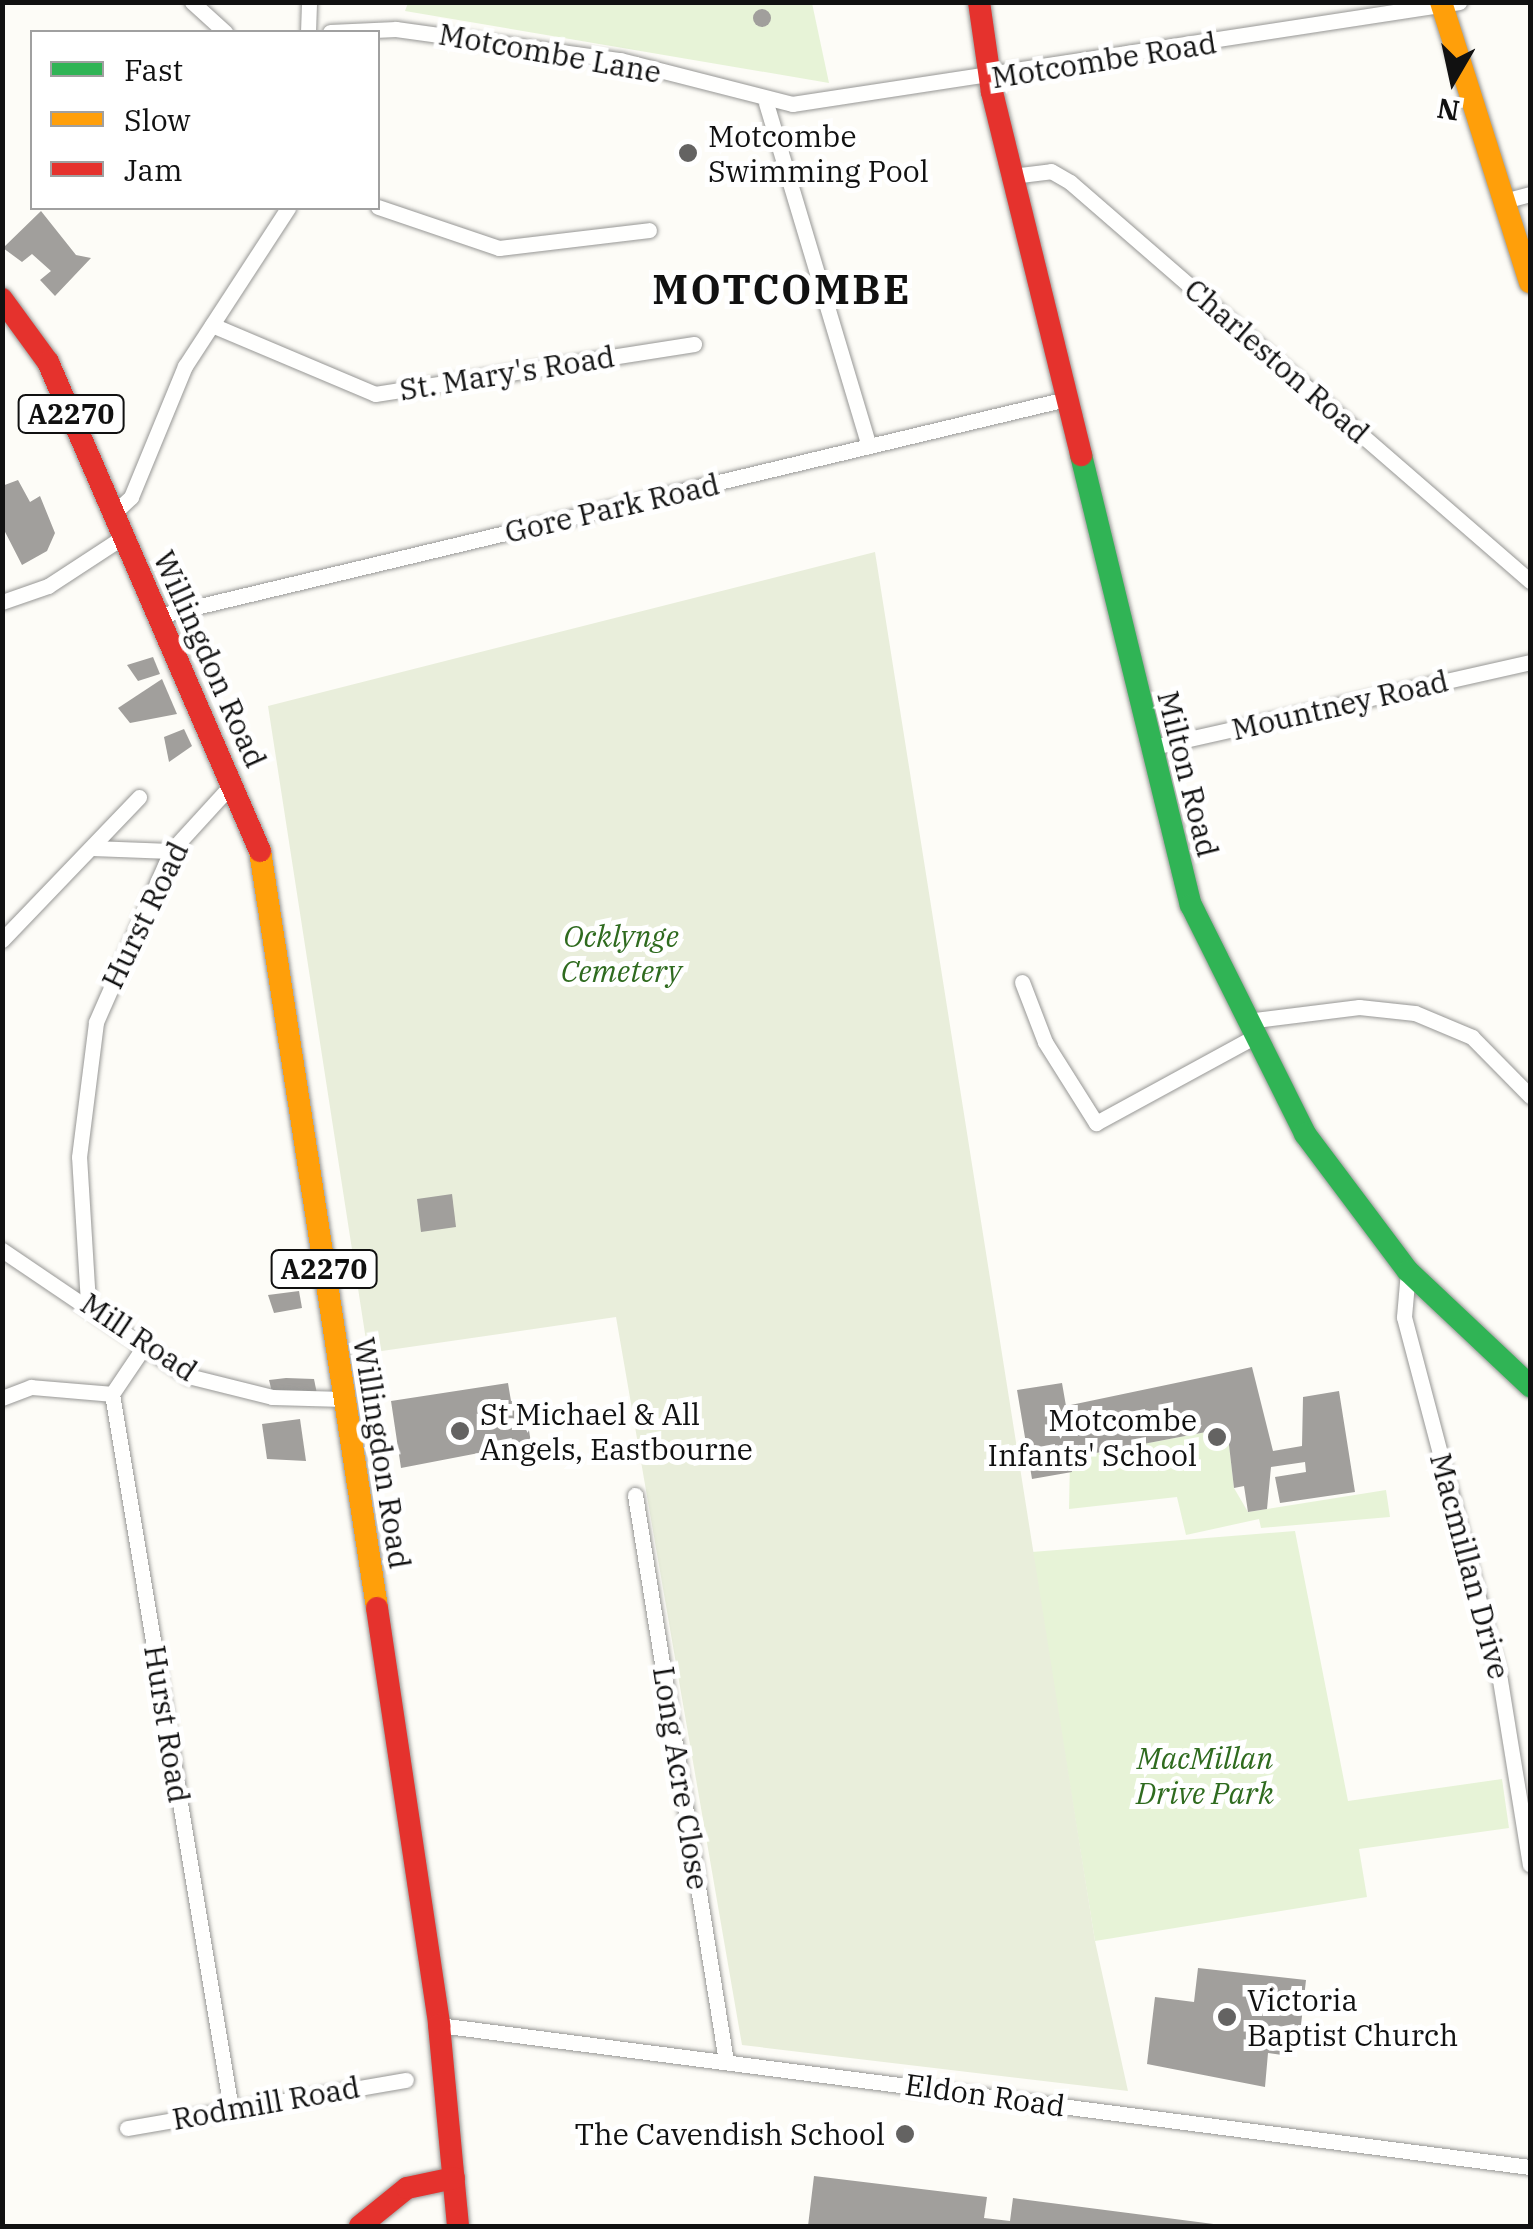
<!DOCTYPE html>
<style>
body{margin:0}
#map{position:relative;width:1533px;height:2229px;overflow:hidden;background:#fdfcf7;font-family:"IBM Plex Serif",serif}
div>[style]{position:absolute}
.green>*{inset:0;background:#e7f3d7}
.cemetery>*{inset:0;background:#e9eedb}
.building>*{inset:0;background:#a19f9c}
.round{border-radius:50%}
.roads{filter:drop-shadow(0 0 2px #979795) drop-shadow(0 0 2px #979795)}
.street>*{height:15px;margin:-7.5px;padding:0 7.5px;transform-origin:7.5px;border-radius:7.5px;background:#fffffe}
.fast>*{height:22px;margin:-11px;padding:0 11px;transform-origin:11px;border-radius:11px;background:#30b455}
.slow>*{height:22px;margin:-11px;padding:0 11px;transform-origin:11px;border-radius:11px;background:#ff9f0a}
.jam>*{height:22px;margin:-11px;padding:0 11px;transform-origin:11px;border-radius:11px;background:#e5322d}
.dots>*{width:28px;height:28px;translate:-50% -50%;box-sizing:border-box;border:5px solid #fff;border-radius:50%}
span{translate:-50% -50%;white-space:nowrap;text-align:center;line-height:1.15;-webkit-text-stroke:10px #fff;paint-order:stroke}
.shield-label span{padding:2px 8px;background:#fff;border:2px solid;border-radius:8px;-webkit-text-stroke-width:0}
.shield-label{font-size:28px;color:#111;font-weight:700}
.street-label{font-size:30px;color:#111}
.poi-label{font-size:30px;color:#111}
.left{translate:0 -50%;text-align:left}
.right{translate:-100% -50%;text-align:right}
.park-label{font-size:30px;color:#2f6b1f;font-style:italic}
.district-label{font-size:40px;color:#111;font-weight:700;letter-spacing:2.5px}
.frame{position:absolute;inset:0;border:5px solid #111;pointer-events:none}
.legend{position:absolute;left:30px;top:30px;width:350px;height:180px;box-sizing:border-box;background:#fff;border:2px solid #a0a0a0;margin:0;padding:12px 18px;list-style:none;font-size:30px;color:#111}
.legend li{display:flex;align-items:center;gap:20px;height:50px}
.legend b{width:50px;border:2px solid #a0a0a0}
.north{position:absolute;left:1403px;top:30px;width:100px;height:100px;-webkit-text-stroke:8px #fff;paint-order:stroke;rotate:189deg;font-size:28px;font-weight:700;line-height:40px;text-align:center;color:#111}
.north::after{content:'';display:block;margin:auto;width:35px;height:45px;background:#111;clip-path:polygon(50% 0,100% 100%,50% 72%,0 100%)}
</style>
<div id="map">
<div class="green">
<div style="clip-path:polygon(408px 3px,812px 3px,829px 83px,405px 11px)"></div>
<div style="clip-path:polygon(1227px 1428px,1234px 1488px,1248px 1512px,1386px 1490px,1390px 1517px,1261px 1528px,1259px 1519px,1186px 1535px,1177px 1497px,1069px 1509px,1070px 1458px)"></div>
<div style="clip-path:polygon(1295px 1531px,1348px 1801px,1502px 1779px,1509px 1828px,1359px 1849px,1367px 1897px,1095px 1941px,1032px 1552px)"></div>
</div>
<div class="cemetery">
<div style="clip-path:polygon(875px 552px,1095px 1941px,1128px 2091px,742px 2045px,616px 1317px,368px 1353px,268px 706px)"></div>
</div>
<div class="building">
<div class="round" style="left:753px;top:9px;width:18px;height:18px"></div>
<div style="clip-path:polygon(41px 211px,76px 255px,91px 258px,55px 296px,40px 280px,51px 271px,32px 254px,22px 262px,3px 248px)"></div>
<div style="clip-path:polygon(18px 480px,30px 502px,40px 496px,55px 533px,47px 551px,22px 565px,2px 526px,2px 486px)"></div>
<div style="clip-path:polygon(153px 657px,160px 674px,138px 681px,127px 665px)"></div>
<div style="clip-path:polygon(162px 679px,177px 714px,130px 723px,118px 708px)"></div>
<div style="clip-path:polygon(184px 729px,192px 746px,169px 762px,164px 737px)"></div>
<div style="clip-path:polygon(452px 1194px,456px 1227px,421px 1232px,417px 1199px)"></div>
<div style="clip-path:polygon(299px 1291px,302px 1308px,274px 1313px,268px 1295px)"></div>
<div style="clip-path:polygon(1252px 1367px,1273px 1451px,1302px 1446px,1303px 1397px,1339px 1391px,1355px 1492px,1280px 1503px,1275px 1477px,1306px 1472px,1305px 1462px,1271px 1467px,1267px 1509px,1248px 1512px,1244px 1486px,1234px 1488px,1227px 1428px,1070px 1458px,1072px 1472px,1032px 1479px,1017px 1390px,1062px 1383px,1066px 1406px)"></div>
<div style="clip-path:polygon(286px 1378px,314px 1379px,317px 1394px,272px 1392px,269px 1380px)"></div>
<div style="clip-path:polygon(508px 1383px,511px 1401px,524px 1399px,531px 1443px,401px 1468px,391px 1401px)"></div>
<div style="clip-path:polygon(300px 1419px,306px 1461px,267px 1459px,262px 1424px)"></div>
<div style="clip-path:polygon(1198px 1968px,1306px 1980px,1300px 2034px,1285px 2033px,1282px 2055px,1268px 2053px,1265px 2087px,1147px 2064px,1155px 1997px,1194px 2002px)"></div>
<div style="clip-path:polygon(814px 2176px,987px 2197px,984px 2218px,1010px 2221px,1013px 2198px,1229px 2226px,808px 2226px)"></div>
</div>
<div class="roads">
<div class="street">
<div style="left:192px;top:2px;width:45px;rotate:42.3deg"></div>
<div style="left:308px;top:32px;width:30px;rotate:-88deg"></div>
<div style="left:330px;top:32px;width:66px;rotate:-2.6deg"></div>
<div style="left:396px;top:29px;width:226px;rotate:7.9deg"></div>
<div style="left:620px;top:60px;width:178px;rotate:14.3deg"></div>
<div style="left:792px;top:104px;width:675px;rotate:-8.69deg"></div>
<div style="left:766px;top:103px;width:358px;rotate:73.3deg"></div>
<div style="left:1012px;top:176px;width:39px;rotate:-7deg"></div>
<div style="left:1051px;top:171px;width:22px;rotate:30deg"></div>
<div style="left:1070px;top:182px;width:609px;rotate:40.94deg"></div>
<div style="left:1504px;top:201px;width:27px;rotate:-15deg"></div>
<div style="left:378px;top:207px;width:128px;rotate:18.7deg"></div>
<div style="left:499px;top:248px;width:151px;rotate:-6.8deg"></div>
<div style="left:212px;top:325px;width:177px;rotate:22.9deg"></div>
<div style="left:375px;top:394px;width:323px;rotate:-8.9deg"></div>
<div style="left:115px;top:512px;width:22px;rotate:-43deg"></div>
<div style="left:131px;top:497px;width:142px;rotate:-67.6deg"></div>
<div style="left:185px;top:366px;width:189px;rotate:-56.9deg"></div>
<div style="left:2px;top:602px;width:49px;rotate:-19.2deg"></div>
<div style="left:48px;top:586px;width:90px;rotate:-33.2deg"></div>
<div style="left:158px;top:616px;width:934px;rotate:-13.44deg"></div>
<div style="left:1149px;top:748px;width:391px;rotate:-12.7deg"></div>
<div style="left:92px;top:848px;width:79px;rotate:2.2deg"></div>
<div style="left:2px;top:940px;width:198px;rotate:-46.2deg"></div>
<div style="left:1022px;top:982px;width:64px;rotate:69deg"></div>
<div style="left:1045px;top:1042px;width:96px;rotate:57.8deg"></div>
<div style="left:1096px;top:1123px;width:180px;rotate:-28.6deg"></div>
<div style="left:1247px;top:1021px;width:113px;rotate:-7.1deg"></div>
<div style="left:1359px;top:1007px;width:56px;rotate:6.1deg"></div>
<div style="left:1415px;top:1013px;width:62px;rotate:22.8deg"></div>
<div style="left:1472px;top:1037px;width:83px;rotate:45.5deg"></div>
<div style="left:2px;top:1250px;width:225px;rotate:34.1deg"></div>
<div style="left:188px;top:1376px;width:87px;rotate:14deg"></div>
<div style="left:272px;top:1397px;width:72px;rotate:1.6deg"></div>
<div style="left:1408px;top:1271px;width:46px;rotate:95deg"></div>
<div style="left:1404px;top:1317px;width:375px;rotate:75.2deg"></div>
<div style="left:1500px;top:1680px;width:187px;rotate:80.8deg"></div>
<div style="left:88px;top:1303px;width:146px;rotate:-93.5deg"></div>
<div style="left:79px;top:1157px;width:136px;rotate:-82.8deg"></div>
<div style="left:96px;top:1022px;width:187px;rotate:-66.3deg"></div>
<div style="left:171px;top:851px;width:92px;rotate:-47.6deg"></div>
<div style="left:143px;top:1348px;width:55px;rotate:124deg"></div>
<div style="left:112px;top:1394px;width:725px;rotate:80.55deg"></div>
<div style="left:2px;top:1398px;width:31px;rotate:-21deg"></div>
<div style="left:31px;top:1387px;width:81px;rotate:4.9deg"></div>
<div style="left:635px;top:1495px;width:573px;rotate:80.87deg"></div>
<div style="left:439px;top:2025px;width:1100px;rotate:7.42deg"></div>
<div style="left:127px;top:2128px;width:283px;rotate:-9.8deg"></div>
</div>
<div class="fast">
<div style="left:1081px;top:455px;width:463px;rotate:76.3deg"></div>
<div style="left:1191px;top:905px;width:256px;rotate:63.5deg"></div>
<div style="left:1305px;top:1134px;width:171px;rotate:53.1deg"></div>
<div style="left:1408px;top:1271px;width:168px;rotate:43.3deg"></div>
</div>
<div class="slow">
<div style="left:1441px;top:2px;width:294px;rotate:72.4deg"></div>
<div style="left:260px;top:851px;width:766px;rotate:81.21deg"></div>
</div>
<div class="jam">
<div style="left:979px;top:2px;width:91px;rotate:81.8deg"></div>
<div style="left:992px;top:92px;width:374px;rotate:76.2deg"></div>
<div style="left:2px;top:299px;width:78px;rotate:53.9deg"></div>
<div style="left:48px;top:362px;width:533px;rotate:66.56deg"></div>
<div style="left:377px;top:1608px;width:422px;rotate:81.5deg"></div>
<div style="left:439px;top:2025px;width:202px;rotate:84.6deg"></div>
<div style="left:360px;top:2226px;width:60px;rotate:-39deg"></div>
<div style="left:407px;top:2188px;width:48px;rotate:-12deg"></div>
</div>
</div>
<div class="dots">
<div style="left:688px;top:153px;background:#646362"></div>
<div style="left:460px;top:1431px;background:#646362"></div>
<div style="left:1217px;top:1437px;background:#646362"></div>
<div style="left:1227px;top:2017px;background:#646362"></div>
<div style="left:905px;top:2134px;background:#646362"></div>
</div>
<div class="shield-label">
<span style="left:71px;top:414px">A2270</span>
<span style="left:324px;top:1269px">A2270</span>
</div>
<div class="street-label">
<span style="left:550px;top:53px;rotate:10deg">Motcombe Lane</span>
<span style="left:1104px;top:60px;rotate:-9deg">Motcombe Road</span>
<span style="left:1277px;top:361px;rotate:41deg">Charleston Road</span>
<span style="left:507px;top:373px;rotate:-9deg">St. Mary's Road</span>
<span style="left:612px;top:508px;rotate:-13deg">Gore Park Road</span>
<span style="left:210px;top:659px;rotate:66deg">Willingdon Road</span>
<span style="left:1340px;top:705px;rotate:-13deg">Mountney Road</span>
<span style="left:1188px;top:774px;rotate:76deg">Milton Road</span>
<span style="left:145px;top:915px;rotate:-64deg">Hurst Road</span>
<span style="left:139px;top:1337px;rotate:34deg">Mill Road</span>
<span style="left:382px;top:1453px;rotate:81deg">Willingdon Road</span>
<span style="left:1470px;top:1566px;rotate:75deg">Macmillan Drive</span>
<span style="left:167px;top:1724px;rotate:81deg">Hurst Road</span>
<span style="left:681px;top:1778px;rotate:81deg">Long Acre Close</span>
<span style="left:985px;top:2095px;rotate:8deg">Eldon Road</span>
<span style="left:266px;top:2103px;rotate:-10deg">Rodmill Road</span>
</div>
<div class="poi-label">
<span class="left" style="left:708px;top:153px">Motcombe<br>Swimming Pool</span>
<span class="left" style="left:480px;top:1431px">St Michael &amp; All<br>Angels, Eastbourne</span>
<span class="right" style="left:1197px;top:1437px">Motcombe<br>Infants' School</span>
<span class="left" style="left:1247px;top:2017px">Victoria<br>Baptist Church</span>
<span class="right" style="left:885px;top:2134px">The Cavendish School</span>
</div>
<div class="park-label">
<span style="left:621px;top:953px">Ocklynge<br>Cemetery</span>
<span style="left:1205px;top:1775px">MacMillan<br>Drive Park</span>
</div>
<div class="district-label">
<span style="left:782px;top:289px">MOTCOMBE</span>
</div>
<div class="frame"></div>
<ul class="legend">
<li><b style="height:12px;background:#30b455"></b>Fast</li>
<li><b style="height:12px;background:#ff9f0a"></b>Slow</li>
<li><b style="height:12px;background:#e5322d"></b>Jam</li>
</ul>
<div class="north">N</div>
</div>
